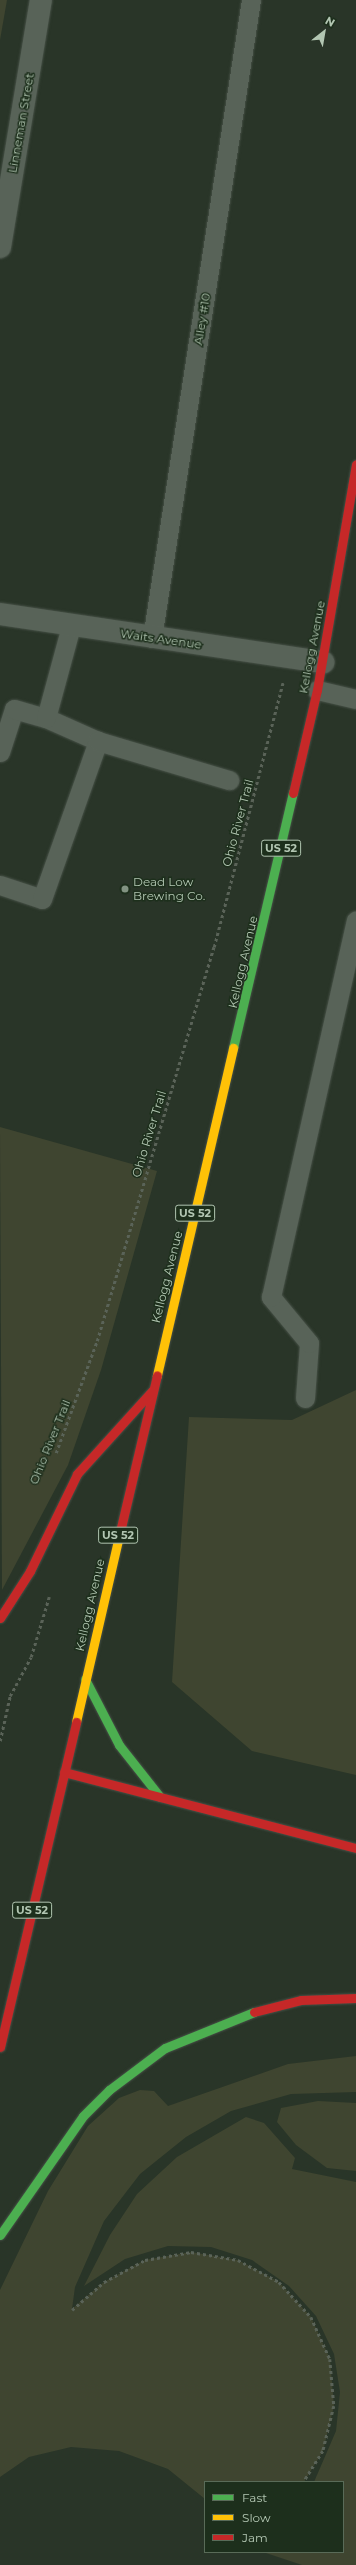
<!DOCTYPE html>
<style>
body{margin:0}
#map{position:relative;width:356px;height:2565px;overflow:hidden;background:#293528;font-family:Montserrat,sans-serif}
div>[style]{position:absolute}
.green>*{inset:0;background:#3f4530}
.path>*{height:2.5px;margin-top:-1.25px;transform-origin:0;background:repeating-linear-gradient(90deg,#5a6358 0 3px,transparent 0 6px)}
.roads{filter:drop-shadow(0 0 1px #465046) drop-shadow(0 0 1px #465046)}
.lane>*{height:19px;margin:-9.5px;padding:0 9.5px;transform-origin:9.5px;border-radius:9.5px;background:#586358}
.street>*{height:22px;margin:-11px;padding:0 11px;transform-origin:11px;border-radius:11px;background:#586358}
.fast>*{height:9px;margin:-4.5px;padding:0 4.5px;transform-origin:4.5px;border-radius:4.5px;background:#4caf50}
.slow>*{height:9px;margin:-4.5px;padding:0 4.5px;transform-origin:4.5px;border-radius:4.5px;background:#ffc107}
.jam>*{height:9px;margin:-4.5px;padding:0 4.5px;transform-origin:4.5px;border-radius:4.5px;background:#c62828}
.dots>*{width:11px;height:11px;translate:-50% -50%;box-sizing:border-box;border:2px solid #1d2f1c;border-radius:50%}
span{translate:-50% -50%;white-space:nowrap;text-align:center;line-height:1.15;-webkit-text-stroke:3px #1d2f1c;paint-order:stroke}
.shield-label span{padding:1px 3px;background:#1d2f1c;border:1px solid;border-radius:3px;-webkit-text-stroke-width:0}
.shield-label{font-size:11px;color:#b2c6b2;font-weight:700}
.street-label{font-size:12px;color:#b2c6b2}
.poi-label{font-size:12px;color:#b2c6b2}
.left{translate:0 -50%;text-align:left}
.legend{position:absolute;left:204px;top:2481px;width:140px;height:72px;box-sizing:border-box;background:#1d2f1c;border:1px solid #596b58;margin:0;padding:5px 7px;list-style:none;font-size:12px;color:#b2c6b2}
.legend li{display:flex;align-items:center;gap:8px;height:20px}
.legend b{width:20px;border:1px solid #596b58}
.north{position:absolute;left:304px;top:12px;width:40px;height:40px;-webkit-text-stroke:3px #1d2f1c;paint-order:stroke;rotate:31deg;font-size:11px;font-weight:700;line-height:16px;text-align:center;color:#b2c6b2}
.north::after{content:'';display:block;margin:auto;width:14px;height:18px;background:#b2c6b2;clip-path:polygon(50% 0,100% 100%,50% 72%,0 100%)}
</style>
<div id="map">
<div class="green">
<div style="clip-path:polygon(0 0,7px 0,0 40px)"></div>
<div style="clip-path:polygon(0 1127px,157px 1171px,101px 1370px,68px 1465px,2px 1590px)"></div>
<div style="clip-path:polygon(356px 1390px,356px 1775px,252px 1751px,172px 1682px,189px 1417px,292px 1420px)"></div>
<div style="clip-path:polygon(356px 2056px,356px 2092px,291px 2094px,231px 2111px,186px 2137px,140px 2174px,104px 2221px,75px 2287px,72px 2309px,104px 2282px,145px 2260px,191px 2252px,238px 2260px,279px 2282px,311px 2317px,330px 2359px,334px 2406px,323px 2451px,304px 2482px,205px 2482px,205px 2499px,168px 2469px,119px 2451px,71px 2447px,29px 2457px,0 2477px,0 2290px,48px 2191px,88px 2126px,119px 2098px,140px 2090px,154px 2091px,168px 2106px,288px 2064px)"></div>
<div style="clip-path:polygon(318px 2101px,356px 2103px,356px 2171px,327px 2168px,296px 2145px,277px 2122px,281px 2108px)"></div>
<div style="clip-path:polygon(246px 2117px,264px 2123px,295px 2158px,292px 2169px,356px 2182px,356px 2565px,302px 2565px,263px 2552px,343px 2552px,343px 2482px,314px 2482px,336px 2431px,340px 2392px,334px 2354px,316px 2316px,289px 2286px,252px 2260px,211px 2247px,168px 2246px,125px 2259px,84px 2286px,110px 2235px,137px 2194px,177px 2157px)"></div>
</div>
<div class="path">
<div style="left:56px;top:1453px;width:119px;rotate:-69.9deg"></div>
<div style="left:97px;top:1341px;width:411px;rotate:-73.5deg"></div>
<div style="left:214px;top:947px;width:273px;rotate:-75.4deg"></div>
<div style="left:0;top:1741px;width:46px;rotate:-77.5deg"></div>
<div style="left:10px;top:1696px;width:44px;rotate:-61.7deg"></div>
<div style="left:31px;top:1657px;width:63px;rotate:-73.3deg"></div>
<div style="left:72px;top:2310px;width:43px;rotate:-41.2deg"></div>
<div style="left:104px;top:2282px;width:47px;rotate:-28.2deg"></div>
<div style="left:145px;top:2260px;width:47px;rotate:-9.9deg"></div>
<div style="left:191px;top:2252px;width:48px;rotate:9.7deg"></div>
<div style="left:238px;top:2260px;width:47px;rotate:28.2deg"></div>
<div style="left:279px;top:2282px;width:47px;rotate:47.6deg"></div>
<div style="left:311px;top:2317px;width:46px;rotate:65.7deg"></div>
<div style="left:330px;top:2359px;width:47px;rotate:85.1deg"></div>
<div style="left:334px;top:2406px;width:46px;rotate:103.7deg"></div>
<div style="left:323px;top:2451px;width:36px;rotate:122deg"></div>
</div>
<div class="roads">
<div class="lane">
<div style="left:152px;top:638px;width:646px;rotate:-81.18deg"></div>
<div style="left:317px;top:690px;width:40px;rotate:13deg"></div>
<div style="left:46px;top:718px;width:57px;rotate:23.9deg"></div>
<div style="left:0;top:752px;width:45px;rotate:-72deg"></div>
<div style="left:14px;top:709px;width:33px;rotate:16deg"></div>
<div style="left:46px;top:718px;width:95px;rotate:-74.8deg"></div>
<div style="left:0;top:885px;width:44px;rotate:18.4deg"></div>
<div style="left:42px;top:899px;width:168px;rotate:-70.5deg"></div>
<div style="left:98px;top:741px;width:137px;rotate:16.6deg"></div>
<div style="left:305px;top:1398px;width:55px;rotate:-85.8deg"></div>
<div style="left:309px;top:1343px;width:60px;rotate:-129.6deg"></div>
<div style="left:271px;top:1297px;width:386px;rotate:-77.3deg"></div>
</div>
<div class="street">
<div style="left:0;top:247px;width:250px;rotate:-80.6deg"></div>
<div style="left:0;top:614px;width:327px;rotate:8.5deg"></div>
</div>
<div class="fast">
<div style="left:233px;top:1048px;width:262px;rotate:-76.8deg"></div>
<div style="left:85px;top:1679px;width:74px;rotate:62.7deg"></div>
<div style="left:119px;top:1745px;width:66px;rotate:51.7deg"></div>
<div style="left:0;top:2235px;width:145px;rotate:-55.1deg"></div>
<div style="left:83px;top:2116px;width:37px;rotate:-45deg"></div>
<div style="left:109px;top:2090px;width:70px;rotate:-36.9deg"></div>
<div style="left:165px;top:2048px;width:96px;rotate:-22deg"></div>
</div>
<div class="slow">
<div style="left:157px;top:1375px;width:336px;rotate:-76.9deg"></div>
<div style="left:76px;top:1722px;width:191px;rotate:-77deg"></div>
</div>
<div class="jam">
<div style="left:293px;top:793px;width:106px;rotate:-76.9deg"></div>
<div style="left:317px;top:690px;width:229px;rotate:-80.2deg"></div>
<div style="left:119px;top:1536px;width:165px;rotate:-76.7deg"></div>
<div style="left:0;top:1618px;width:56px;rotate:-57.4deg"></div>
<div style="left:30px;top:1571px;width:108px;rotate:-64.1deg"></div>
<div style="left:77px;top:1474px;width:112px;rotate:-47.9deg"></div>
<div style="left:64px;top:1772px;width:302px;rotate:14.6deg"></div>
<div style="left:254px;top:2012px;width:49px;rotate:-14.3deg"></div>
<div style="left:301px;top:2000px;width:55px;rotate:-2.1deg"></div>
<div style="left:0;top:2047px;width:334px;rotate:-76.8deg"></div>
</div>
</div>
<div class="dots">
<div style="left:125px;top:889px;background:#829382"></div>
</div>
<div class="shield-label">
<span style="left:281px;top:848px">US 52</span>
<span style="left:195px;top:1213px">US 52</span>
<span style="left:118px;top:1535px">US 52</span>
<span style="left:32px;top:1910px">US 52</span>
</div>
<div class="street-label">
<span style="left:21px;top:123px;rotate:-80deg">Linneman Street</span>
<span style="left:202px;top:319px;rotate:-81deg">Alley #10</span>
<span style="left:161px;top:639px;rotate:8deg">Waits Avenue</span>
<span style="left:312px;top:647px;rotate:-79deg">Kellogg Avenue</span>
<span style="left:238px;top:823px;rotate:-75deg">Ohio River Trail</span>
<span style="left:243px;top:962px;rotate:-77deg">Kellogg Avenue</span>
<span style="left:149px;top:1134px;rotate:-73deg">Ohio River Trail</span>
<span style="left:167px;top:1277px;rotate:-76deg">Kellogg Avenue</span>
<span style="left:50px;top:1442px;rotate:-68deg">Ohio River Trail</span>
<span style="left:90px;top:1605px;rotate:-77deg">Kellogg Avenue</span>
</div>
<div class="poi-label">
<span class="left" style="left:133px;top:889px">Dead Low<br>Brewing Co.</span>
</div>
<ul class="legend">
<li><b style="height:5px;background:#4caf50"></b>Fast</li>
<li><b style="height:5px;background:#ffc107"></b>Slow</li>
<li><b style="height:5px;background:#c62828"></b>Jam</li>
</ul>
<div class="north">N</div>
</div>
